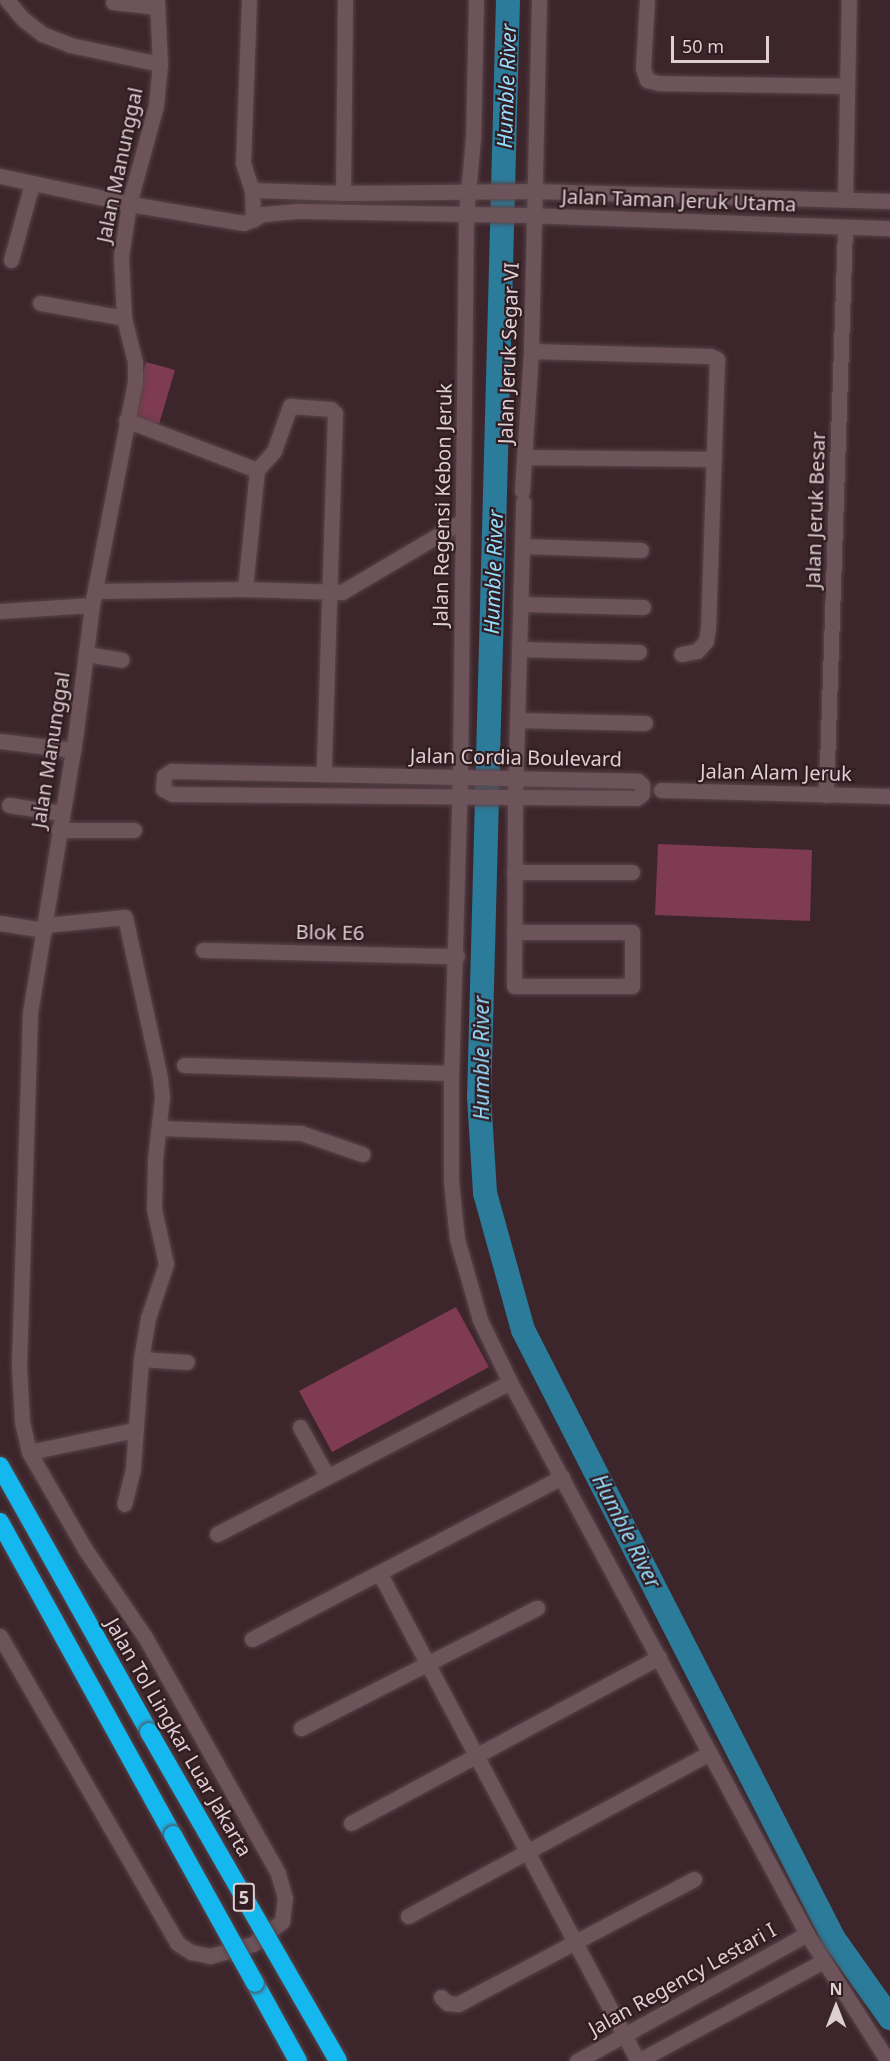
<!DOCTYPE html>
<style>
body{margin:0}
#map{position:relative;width:890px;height:2061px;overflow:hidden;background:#3c262c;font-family:"Noto Sans",sans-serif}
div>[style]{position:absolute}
.green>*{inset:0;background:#7e3b51}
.river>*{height:24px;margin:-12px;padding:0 12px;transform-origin:12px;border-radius:12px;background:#2b7b9a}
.roads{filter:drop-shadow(0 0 2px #574449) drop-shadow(0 0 2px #574449)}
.minor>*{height:15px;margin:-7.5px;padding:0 7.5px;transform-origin:7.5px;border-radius:7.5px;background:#6d535a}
.highway>*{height:18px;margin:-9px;padding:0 9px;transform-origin:9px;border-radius:9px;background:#15b8ee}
.bridges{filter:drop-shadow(0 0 2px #574449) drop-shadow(0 0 2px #574449)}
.highway-bridge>*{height:18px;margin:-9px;padding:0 9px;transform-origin:9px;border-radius:9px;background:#15b8ee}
span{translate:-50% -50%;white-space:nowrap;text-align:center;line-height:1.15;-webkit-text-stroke:4.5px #311c22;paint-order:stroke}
.shield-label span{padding:2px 4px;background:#311c22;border:2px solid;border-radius:4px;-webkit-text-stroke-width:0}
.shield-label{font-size:18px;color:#decfd3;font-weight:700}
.street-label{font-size:20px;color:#decfd3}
.water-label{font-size:21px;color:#95ddfe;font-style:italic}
.north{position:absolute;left:806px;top:1977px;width:60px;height:60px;-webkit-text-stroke:4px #311c22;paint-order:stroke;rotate:0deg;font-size:16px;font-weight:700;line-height:24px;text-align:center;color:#decfd3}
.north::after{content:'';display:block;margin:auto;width:21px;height:27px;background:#decfd3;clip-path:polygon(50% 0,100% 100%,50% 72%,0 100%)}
.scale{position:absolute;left:671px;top:36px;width:98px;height:27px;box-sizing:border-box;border:3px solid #decfd3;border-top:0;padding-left:8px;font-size:18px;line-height:21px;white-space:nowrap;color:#decfd3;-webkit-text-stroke:4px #311c22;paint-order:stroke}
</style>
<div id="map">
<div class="green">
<div style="clip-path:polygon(146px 362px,175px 370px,159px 424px,131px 416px)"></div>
<div style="clip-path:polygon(658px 844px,812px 850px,810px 921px,655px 915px)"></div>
<div style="clip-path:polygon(456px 1307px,489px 1367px,332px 1452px,299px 1391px)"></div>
</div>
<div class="river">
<div style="left:508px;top:0;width:1097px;rotate:91.51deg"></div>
<div style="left:479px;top:1097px;width:96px;rotate:86.4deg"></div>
<div style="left:485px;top:1193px;width:142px;rotate:74.5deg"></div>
<div style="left:523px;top:1330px;width:684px;rotate:62.95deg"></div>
<div style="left:834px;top:1939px;width:97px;rotate:54.7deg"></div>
</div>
<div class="roads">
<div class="minor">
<div style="left:7px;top:0;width:25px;rotate:50deg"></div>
<div style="left:23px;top:19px;width:24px;rotate:38deg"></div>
<div style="left:42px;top:34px;width:30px;rotate:21deg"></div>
<div style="left:70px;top:45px;width:92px;rotate:11.9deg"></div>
<div style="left:249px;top:0;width:163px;rotate:92.1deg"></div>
<div style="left:243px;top:163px;width:28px;rotate:72deg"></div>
<div style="left:252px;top:190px;width:30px;rotate:88deg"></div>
<div style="left:476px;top:0;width:138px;rotate:91.2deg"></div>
<div style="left:473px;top:138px;width:77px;rotate:95.2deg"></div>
<div style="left:466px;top:215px;width:562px;rotate:90.61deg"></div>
<div style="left:460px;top:777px;width:296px;rotate:91.7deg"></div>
<div style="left:451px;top:1073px;width:108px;rotate:90deg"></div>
<div style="left:451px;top:1181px;width:58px;rotate:84.1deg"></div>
<div style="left:457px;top:1239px;width:84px;rotate:74.1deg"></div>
<div style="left:480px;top:1320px;width:69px;rotate:64.2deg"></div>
<div style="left:510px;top:1382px;width:627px;rotate:61.72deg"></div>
<div style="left:807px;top:1934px;width:151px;rotate:57.5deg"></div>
<div style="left:647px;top:0;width:68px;rotate:93.4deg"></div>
<div style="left:643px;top:68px;width:13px;rotate:72deg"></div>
<div style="left:647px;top:80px;width:12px;rotate:14deg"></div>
<div style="left:659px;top:83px;width:188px;rotate:0.9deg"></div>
<div style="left:113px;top:2px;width:44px;rotate:6.5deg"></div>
<div style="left:0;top:176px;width:139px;rotate:12deg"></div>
<div style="left:136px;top:205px;width:109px;rotate:9.5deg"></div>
<div style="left:244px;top:223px;width:21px;rotate:-25deg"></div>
<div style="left:263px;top:214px;width:37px;rotate:-5deg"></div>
<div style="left:300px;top:211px;width:227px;rotate:1deg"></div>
<div style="left:527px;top:215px;width:363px;rotate:2.1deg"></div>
<div style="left:252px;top:190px;width:91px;rotate:1.9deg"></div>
<div style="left:343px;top:193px;width:190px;rotate:-0.6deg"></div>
<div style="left:533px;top:191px;width:357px;rotate:1.6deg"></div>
<div style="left:343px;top:193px;width:193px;rotate:-89.4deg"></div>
<div style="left:845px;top:200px;width:200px;rotate:-88.9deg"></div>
<div style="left:11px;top:260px;width:79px;rotate:-74.6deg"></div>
<div style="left:40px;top:303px;width:85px;rotate:10.1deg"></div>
<div style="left:531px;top:351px;width:179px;rotate:1.6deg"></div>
<div style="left:710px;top:356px;width:8px;rotate:23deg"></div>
<div style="left:717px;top:359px;width:269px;rotate:91.9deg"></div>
<div style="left:708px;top:628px;width:13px;rotate:99deg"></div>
<div style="left:706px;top:641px;width:13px;rotate:132deg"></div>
<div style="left:697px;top:651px;width:16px;rotate:169deg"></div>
<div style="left:126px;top:420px;width:140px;rotate:20.9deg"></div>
<div style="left:257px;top:470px;width:120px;rotate:95.8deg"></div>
<div style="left:525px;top:457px;width:189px;rotate:0.6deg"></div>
<div style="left:257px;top:470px;width:25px;rotate:-48deg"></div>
<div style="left:274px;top:451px;width:48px;rotate:-70.4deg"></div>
<div style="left:290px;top:406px;width:41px;rotate:4.2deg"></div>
<div style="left:331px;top:409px;width:6px;rotate:45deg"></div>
<div style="left:335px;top:413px;width:360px;rotate:91.8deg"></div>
<div style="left:522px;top:491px;width:140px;rotate:-86.3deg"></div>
<div style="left:531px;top:351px;width:351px;rotate:-88.7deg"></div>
<div style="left:522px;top:546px;width:119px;rotate:1.9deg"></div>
<div style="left:95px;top:591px;width:150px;rotate:-0.8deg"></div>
<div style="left:245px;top:589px;width:97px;rotate:1.8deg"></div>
<div style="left:342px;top:592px;width:139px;rotate:-30.6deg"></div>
<div style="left:520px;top:604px;width:123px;rotate:1.4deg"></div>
<div style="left:0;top:611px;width:92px;rotate:-3.7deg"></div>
<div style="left:519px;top:649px;width:120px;rotate:1.4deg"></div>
<div style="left:86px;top:654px;width:36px;rotate:9deg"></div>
<div style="left:517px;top:720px;width:128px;rotate:1.3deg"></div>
<div style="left:0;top:741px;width:74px;rotate:7deg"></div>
<div style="left:171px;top:771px;width:467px;rotate:1.2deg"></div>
<div style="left:638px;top:781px;width:6px;rotate:45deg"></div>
<div style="left:642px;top:785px;width:9px;rotate:90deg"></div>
<div style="left:642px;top:794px;width:6px;rotate:141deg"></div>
<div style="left:637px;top:798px;width:465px;rotate:-179.5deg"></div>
<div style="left:172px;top:794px;width:10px;rotate:-151deg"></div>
<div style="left:163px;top:789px;width:13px;rotate:-86deg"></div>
<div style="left:164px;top:776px;width:9px;rotate:-36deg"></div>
<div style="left:661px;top:790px;width:229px;rotate:1.5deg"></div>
<div style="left:826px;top:795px;width:568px;rotate:-88.08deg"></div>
<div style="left:9px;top:805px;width:53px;rotate:8.7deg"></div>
<div style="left:58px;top:830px;width:76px"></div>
<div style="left:514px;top:872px;width:118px"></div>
<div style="left:0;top:923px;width:45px;rotate:9deg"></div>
<div style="left:46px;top:925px;width:79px;rotate:-5.8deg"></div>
<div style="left:125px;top:917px;width:165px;rotate:77.7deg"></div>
<div style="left:160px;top:1078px;width:19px;rotate:84deg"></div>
<div style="left:162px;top:1097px;width:62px;rotate:96.4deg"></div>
<div style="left:155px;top:1159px;width:50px;rotate:91.1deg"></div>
<div style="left:154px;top:1209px;width:56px;rotate:77.7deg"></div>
<div style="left:166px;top:1264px;width:57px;rotate:108.4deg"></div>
<div style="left:148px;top:1318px;width:42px;rotate:99.7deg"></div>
<div style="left:141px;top:1359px;width:110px;rotate:94.2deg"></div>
<div style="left:133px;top:1469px;width:36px;rotate:104deg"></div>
<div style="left:514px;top:932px;width:118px"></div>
<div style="left:632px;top:932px;width:54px;rotate:90deg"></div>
<div style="left:632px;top:986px;width:118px;rotate:180deg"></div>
<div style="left:514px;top:986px;width:190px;rotate:-89.7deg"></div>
<div style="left:515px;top:796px;width:294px;rotate:-88.4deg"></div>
<div style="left:203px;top:950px;width:254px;rotate:1.4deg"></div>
<div style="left:184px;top:1065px;width:267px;rotate:1.7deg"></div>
<div style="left:159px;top:1128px;width:142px;rotate:2deg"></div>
<div style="left:301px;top:1133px;width:65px;rotate:19deg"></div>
<div style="left:141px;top:1359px;width:46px;rotate:3.7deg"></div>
<div style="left:300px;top:1427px;width:56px;rotate:61.1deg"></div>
<div style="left:29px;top:1452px;width:107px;rotate:-11.8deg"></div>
<div style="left:217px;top:1534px;width:330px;rotate:-27.4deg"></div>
<div style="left:380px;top:1574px;width:551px;rotate:62.09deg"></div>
<div style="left:0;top:1636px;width:354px;rotate:60deg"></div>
<div style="left:177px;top:1943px;width:17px;rotate:33deg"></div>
<div style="left:191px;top:1952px;width:19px;rotate:12deg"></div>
<div style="left:210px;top:1956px;width:45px;rotate:-15.6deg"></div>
<div style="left:253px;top:1944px;width:37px;rotate:-38deg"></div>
<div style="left:282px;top:1921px;width:23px;rotate:-83deg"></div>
<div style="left:285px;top:1898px;width:26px;rotate:-106deg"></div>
<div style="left:278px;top:1873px;width:271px;rotate:-119.4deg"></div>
<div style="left:145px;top:1637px;width:107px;rotate:-124.3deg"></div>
<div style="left:85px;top:1549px;width:112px;rotate:-120deg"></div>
<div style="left:29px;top:1452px;width:32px;rotate:-103deg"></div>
<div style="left:22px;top:1421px;width:56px;rotate:-93.1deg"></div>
<div style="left:19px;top:1365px;width:352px;rotate:-88.2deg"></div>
<div style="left:30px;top:1013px;width:285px;rotate:-80.7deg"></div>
<div style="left:76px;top:732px;width:128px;rotate:-82.8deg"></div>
<div style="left:92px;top:605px;width:227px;rotate:-79.1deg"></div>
<div style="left:135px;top:382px;width:20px;rotate:-90deg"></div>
<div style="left:135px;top:362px;width:45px;rotate:-104deg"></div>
<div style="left:124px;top:318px;width:62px;rotate:-92.8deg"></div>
<div style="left:121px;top:256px;width:53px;rotate:-81.3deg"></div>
<div style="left:129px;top:204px;width:103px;rotate:-74.7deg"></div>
<div style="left:156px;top:105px;width:41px;rotate:-84.4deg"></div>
<div style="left:160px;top:64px;width:64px;rotate:-92.7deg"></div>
<div style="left:252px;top:1639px;width:350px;rotate:-27.6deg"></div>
<div style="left:301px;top:1728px;width:265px;rotate:-27deg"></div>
<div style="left:351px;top:1823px;width:350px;rotate:-28.3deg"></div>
<div style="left:408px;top:1916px;width:343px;rotate:-28.4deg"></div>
<div style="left:441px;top:1997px;width:8px;rotate:45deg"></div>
<div style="left:447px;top:2003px;width:11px;rotate:5deg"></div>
<div style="left:458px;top:2004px;width:267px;rotate:-27.9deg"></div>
<div style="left:577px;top:2061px;width:263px;rotate:-28.9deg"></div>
<div style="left:638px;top:2061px;width:211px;rotate:-28.3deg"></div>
</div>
<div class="highway">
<div style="left:0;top:1466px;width:305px;rotate:60.7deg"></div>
<div style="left:0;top:1522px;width:358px;rotate:61.1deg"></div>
<div style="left:255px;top:1983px;width:89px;rotate:61.1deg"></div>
</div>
</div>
<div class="bridges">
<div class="highway-bridge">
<div style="left:149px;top:1732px;width:379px;rotate:60.1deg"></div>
<div style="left:173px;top:1835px;width:169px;rotate:61deg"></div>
</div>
</div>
<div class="shield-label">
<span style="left:244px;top:1897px">5</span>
</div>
<div class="street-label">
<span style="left:119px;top:165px;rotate:-78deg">Jalan Manunggal</span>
<span style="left:679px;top:200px;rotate:2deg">Jalan Taman Jeruk Utama</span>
<span style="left:508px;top:353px;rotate:-88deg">Jalan Jeruk Segar VI</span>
<span style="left:442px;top:505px;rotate:-89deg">Jalan Regensi Kebon Jeruk</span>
<span style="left:815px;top:510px;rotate:-88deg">Jalan Jeruk Besar</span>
<span style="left:50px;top:750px;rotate:-81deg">Jalan Manunggal</span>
<span style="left:516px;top:757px;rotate:1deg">Jalan Cordia Boulevard</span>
<span style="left:776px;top:772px;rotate:1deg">Jalan Alam Jeruk</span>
<span style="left:330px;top:932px;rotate:1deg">Blok E6</span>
<span style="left:179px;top:1737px;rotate:60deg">Jalan Tol Lingkar Luar Jakarta</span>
<span style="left:682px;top:1979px;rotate:-29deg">Jalan Regency Lestari I</span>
</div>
<div class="water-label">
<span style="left:506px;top:86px;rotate:-88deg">Humble River</span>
<span style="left:493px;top:572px;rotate:-88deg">Humble River</span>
<span style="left:481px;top:1058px;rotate:-90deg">Humble River</span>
<span style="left:627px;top:1531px;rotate:63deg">Humble River</span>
</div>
<div class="north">N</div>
<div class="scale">50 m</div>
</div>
